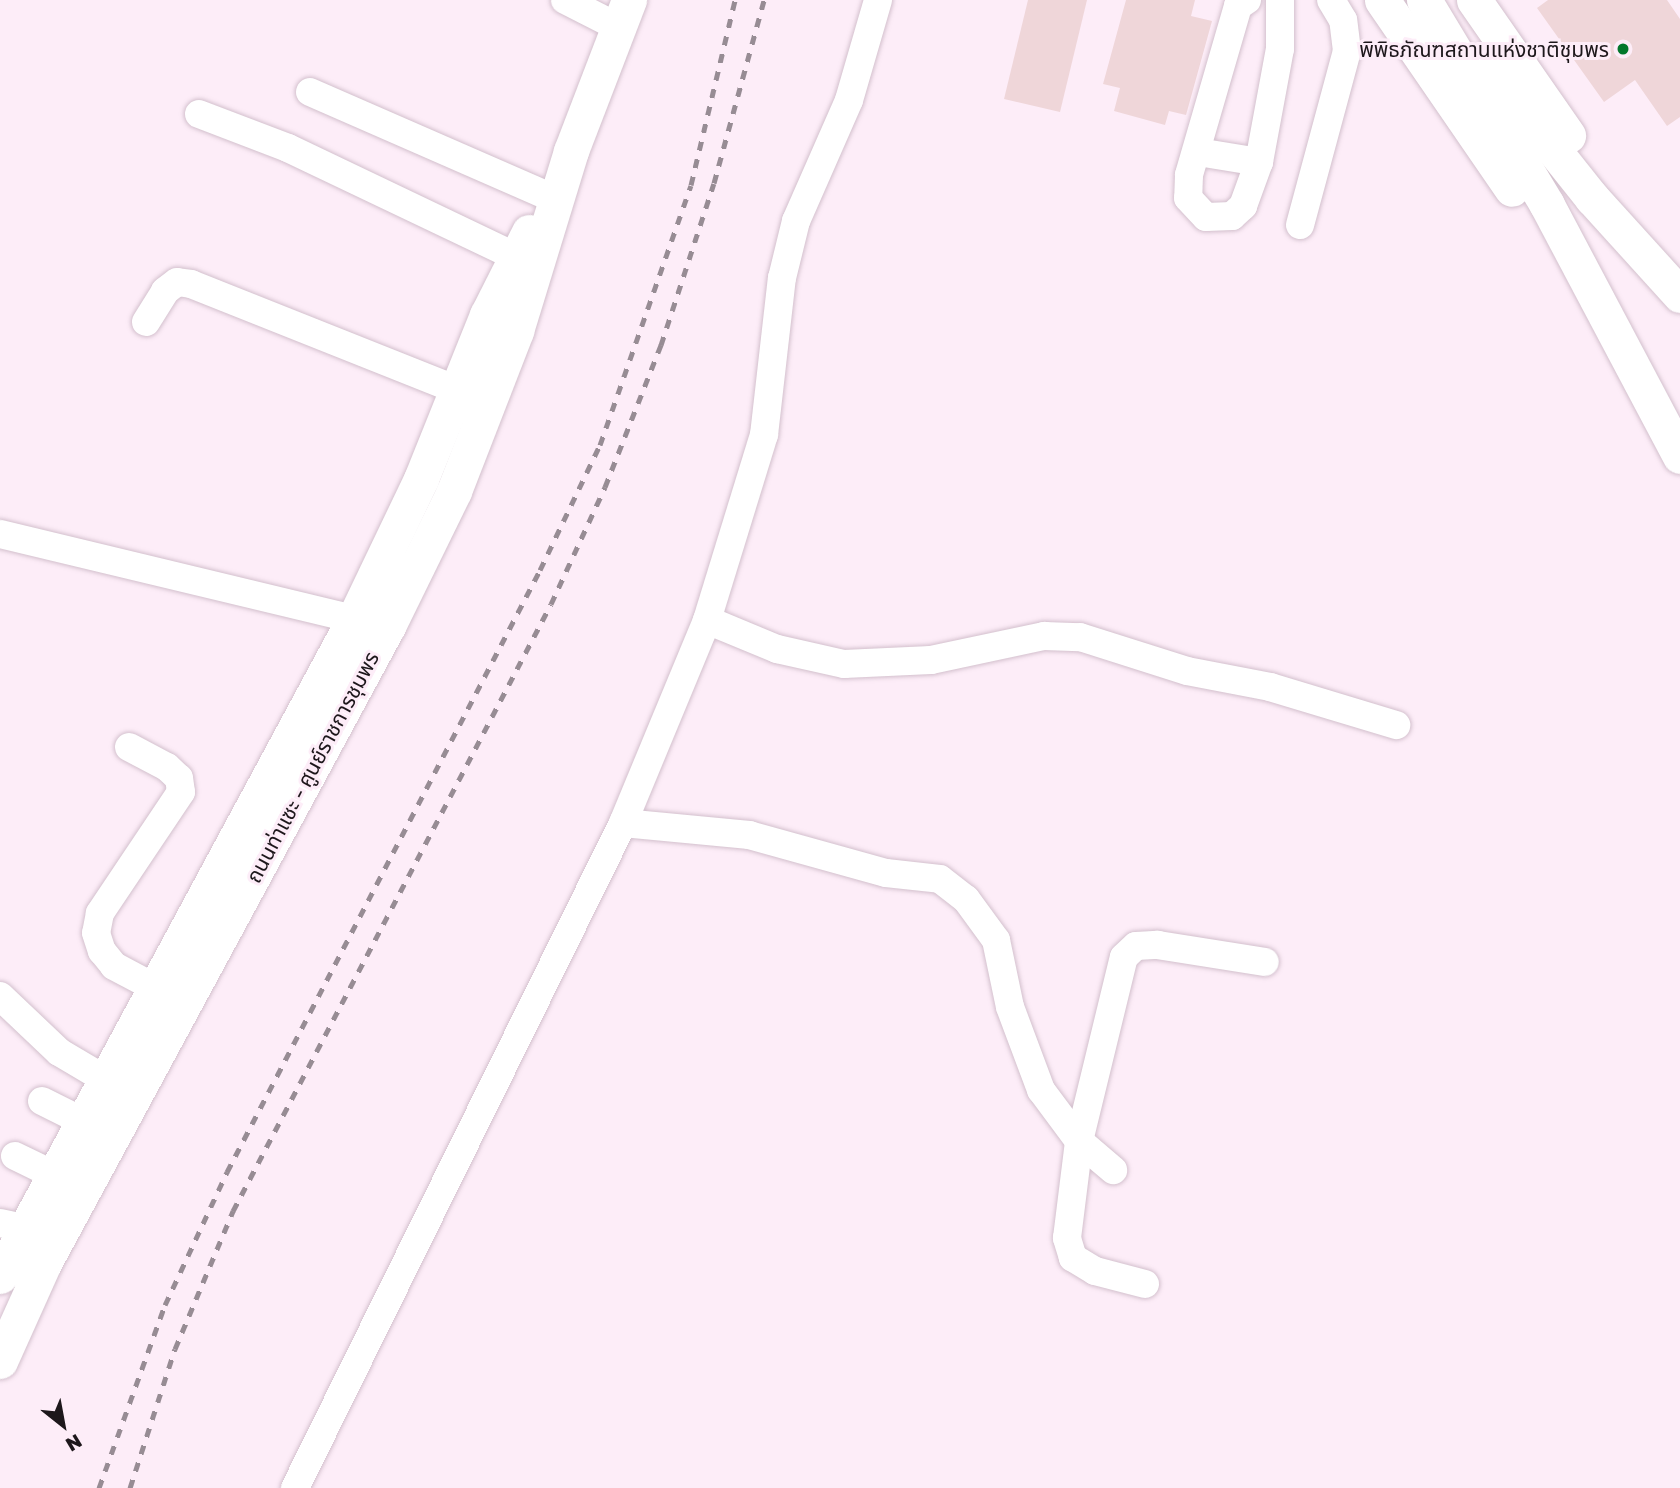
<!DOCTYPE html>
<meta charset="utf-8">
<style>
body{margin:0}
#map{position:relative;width:1680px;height:1488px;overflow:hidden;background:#fdedf8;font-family:"Golos Text","Noto Sans Thai",sans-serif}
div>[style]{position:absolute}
.building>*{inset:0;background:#efd6d9}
.roads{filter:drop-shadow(0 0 2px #d3c0cd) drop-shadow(0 0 2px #d3c0cd)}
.minor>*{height:28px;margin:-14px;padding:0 14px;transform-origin:14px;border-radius:14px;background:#fff}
.major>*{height:35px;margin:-17.5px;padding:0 17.5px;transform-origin:17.5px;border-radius:17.5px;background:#fff}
.rail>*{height:5px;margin-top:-2.5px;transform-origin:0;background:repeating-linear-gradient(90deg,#978c94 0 9px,transparent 0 18px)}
.dots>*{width:19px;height:19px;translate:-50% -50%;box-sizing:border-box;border:4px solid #fdedf8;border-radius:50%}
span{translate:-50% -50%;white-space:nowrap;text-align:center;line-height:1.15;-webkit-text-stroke:6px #fdedf8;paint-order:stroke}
.poi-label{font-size:21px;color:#1d171b}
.right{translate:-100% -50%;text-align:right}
.street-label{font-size:21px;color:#1d171b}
.north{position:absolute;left:28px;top:1390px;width:70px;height:70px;-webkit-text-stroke:5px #fdedf8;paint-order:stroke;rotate:149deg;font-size:19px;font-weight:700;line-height:28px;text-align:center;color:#1d171b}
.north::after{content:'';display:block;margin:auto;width:24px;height:32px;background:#1d171b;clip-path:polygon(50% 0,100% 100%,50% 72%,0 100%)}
</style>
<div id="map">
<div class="building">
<div style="clip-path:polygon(1028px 0,1087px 0,1060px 112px,1004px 99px)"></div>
<div style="clip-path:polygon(1126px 0,1195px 0,1191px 16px,1212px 21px,1186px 115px,1169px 111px,1165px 125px,1114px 111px,1120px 88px,1103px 84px)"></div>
<div style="clip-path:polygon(1548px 0,1667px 0,1680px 19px,1680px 117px,1667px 126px,1635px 80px,1604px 102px,1537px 8px)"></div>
</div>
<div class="roads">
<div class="minor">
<div style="left:565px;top:0;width:59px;rotate:27deg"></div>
<div style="left:1247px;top:0;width:11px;rotate:146deg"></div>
<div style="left:1238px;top:6px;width:176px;rotate:106.2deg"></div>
<div style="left:1189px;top:175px;width:23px;rotate:92deg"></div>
<div style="left:1188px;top:198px;width:26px;rotate:47deg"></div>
<div style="left:1206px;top:217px;width:26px;rotate:-2deg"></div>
<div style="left:1232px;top:216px;width:15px;rotate:-42deg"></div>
<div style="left:1243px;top:206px;width:47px;rotate:-70deg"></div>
<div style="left:1259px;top:162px;width:115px;rotate:-79.5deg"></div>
<div style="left:1280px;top:49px;width:49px;rotate:-90deg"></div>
<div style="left:310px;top:92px;width:257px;rotate:23.6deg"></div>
<div style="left:199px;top:114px;width:95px;rotate:20.9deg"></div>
<div style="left:288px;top:148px;width:254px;rotate:25.5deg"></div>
<div style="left:1198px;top:152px;width:62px;rotate:9.3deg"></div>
<div style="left:1300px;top:225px;width:180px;rotate:-74.9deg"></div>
<div style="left:1347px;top:51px;width:31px;rotate:-97deg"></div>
<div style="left:1343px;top:20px;width:23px;rotate:-121deg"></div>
<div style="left:146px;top:322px;width:36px;rotate:-58deg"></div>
<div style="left:165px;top:291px;width:15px;rotate:-37deg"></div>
<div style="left:177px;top:282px;width:14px;rotate:8deg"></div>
<div style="left:191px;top:284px;width:286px;rotate:21.7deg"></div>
<div style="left:0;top:534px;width:364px;rotate:13.5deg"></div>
<div style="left:707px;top:620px;width:76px;rotate:22.5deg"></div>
<div style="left:777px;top:649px;width:69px;rotate:12.6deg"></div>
<div style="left:844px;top:664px;width:87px;rotate:-2.6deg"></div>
<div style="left:931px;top:660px;width:116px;rotate:-12deg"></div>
<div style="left:1044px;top:636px;width:36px;rotate:2deg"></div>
<div style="left:1080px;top:637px;width:112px;rotate:17.6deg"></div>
<div style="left:1187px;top:671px;width:85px;rotate:10.9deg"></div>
<div style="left:1270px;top:687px;width:132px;rotate:16.8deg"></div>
<div style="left:129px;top:747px;width:43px;rotate:27.8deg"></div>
<div style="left:167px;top:767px;width:16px;rotate:43deg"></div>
<div style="left:179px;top:778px;width:14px;rotate:82deg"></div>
<div style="left:181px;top:792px;width:146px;rotate:123.8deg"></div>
<div style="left:100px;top:913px;width:20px;rotate:101deg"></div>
<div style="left:96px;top:933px;width:19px;rotate:72deg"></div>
<div style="left:102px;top:951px;width:19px;rotate:51deg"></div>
<div style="left:114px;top:966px;width:43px;rotate:27.8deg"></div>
<div style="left:623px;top:823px;width:127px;rotate:5.4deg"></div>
<div style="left:749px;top:835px;width:142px;rotate:15.5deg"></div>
<div style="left:886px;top:873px;width:54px;rotate:6.3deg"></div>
<div style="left:940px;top:879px;width:33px;rotate:38deg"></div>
<div style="left:966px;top:899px;width:51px;rotate:53.8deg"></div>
<div style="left:996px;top:940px;width:68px;rotate:78.2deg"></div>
<div style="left:1010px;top:1007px;width:89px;rotate:69.5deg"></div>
<div style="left:1041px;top:1090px;width:64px;rotate:53.3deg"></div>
<div style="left:1079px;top:1141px;width:45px;rotate:40.5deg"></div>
<div style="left:0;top:996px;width:81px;rotate:43.5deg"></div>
<div style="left:59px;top:1052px;width:51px;rotate:30.6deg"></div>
<div style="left:42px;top:1101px;width:42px;rotate:26.6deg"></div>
<div style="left:15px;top:1156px;width:41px;rotate:25.9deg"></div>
<div style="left:0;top:1223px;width:24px;rotate:12deg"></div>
<div style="left:1145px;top:1284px;width:52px;rotate:-165.4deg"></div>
<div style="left:1095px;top:1271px;width:26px;rotate:-149deg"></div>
<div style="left:1073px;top:1258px;width:21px;rotate:-107deg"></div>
<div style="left:1067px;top:1238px;width:98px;rotate:-82.9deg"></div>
<div style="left:1079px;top:1141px;width:189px;rotate:-76.3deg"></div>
<div style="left:1124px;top:957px;width:16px;rotate:-43deg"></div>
<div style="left:1136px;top:946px;width:22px;rotate:-3deg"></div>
<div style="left:1158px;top:945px;width:108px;rotate:9deg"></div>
<div style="left:295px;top:1488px;width:741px;rotate:-63.75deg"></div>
<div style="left:623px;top:823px;width:220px;rotate:-67.5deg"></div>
<div style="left:707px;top:620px;width:194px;rotate:-72.9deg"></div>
<div style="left:764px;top:435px;width:158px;rotate:-83.5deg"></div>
<div style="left:782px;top:278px;width:59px;rotate:-76.2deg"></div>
<div style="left:796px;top:221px;width:132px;rotate:-66.3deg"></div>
<div style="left:849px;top:100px;width:104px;rotate:-73.8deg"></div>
</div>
<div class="major">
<div style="left:1382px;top:0;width:229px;rotate:55.5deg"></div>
<div style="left:1424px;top:0;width:239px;rotate:59deg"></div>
<div style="left:1547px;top:205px;width:284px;rotate:62.1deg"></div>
<div style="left:1474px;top:0;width:165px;rotate:55.2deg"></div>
<div style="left:1483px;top:61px;width:175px;rotate:51.5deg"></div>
<div style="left:1592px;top:198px;width:131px;rotate:47.8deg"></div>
<div style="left:0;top:1276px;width:746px;rotate:-61.68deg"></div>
<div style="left:354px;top:619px;width:155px;rotate:-64.4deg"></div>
<div style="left:421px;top:479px;width:177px;rotate:-68.1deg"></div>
<div style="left:487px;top:315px;width:93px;rotate:-63.2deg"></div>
<div style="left:0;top:1361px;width:107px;rotate:-65.8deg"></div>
<div style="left:44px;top:1263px;width:724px;rotate:-61.63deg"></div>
<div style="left:388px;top:626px;width:150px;rotate:-63.9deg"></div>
<div style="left:454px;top:491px;width:172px;rotate:-68.8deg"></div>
<div style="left:516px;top:331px;width:188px;rotate:-73deg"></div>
<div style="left:571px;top:151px;width:162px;rotate:-69deg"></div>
</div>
</div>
<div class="rail">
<div style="left:99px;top:1488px;width:195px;rotate:-70.2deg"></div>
<div style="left:165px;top:1305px;width:147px;rotate:-65deg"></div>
<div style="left:227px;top:1172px;width:679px;rotate:-62.53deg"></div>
<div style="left:540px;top:570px;width:139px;rotate:-64.4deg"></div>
<div style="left:600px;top:445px;width:275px;rotate:-70.7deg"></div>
<div style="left:691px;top:185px;width:190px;rotate:-76.6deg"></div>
<div style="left:130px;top:1488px;width:146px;rotate:-72.1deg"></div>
<div style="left:175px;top:1349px;width:150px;rotate:-67.2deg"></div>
<div style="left:233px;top:1211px;width:685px;rotate:-62.35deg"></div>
<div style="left:551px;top:604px;width:129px;rotate:-65.2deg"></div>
<div style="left:605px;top:487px;width:153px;rotate:-68.5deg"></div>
<div style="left:661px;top:345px;width:170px;rotate:-71.9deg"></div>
<div style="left:714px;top:183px;width:190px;rotate:-74.7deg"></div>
</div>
<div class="dots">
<div style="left:1623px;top:49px;background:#03772c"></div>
</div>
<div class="poi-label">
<span class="right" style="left:1609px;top:49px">พิพิธภัณฑสถานแห่งชาติชุมพร</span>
</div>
<div class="street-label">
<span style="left:312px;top:767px;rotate:-62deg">ถนนท่าแซะ - ศูนย์ราชการชุมพร</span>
</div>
<div class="north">N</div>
</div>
